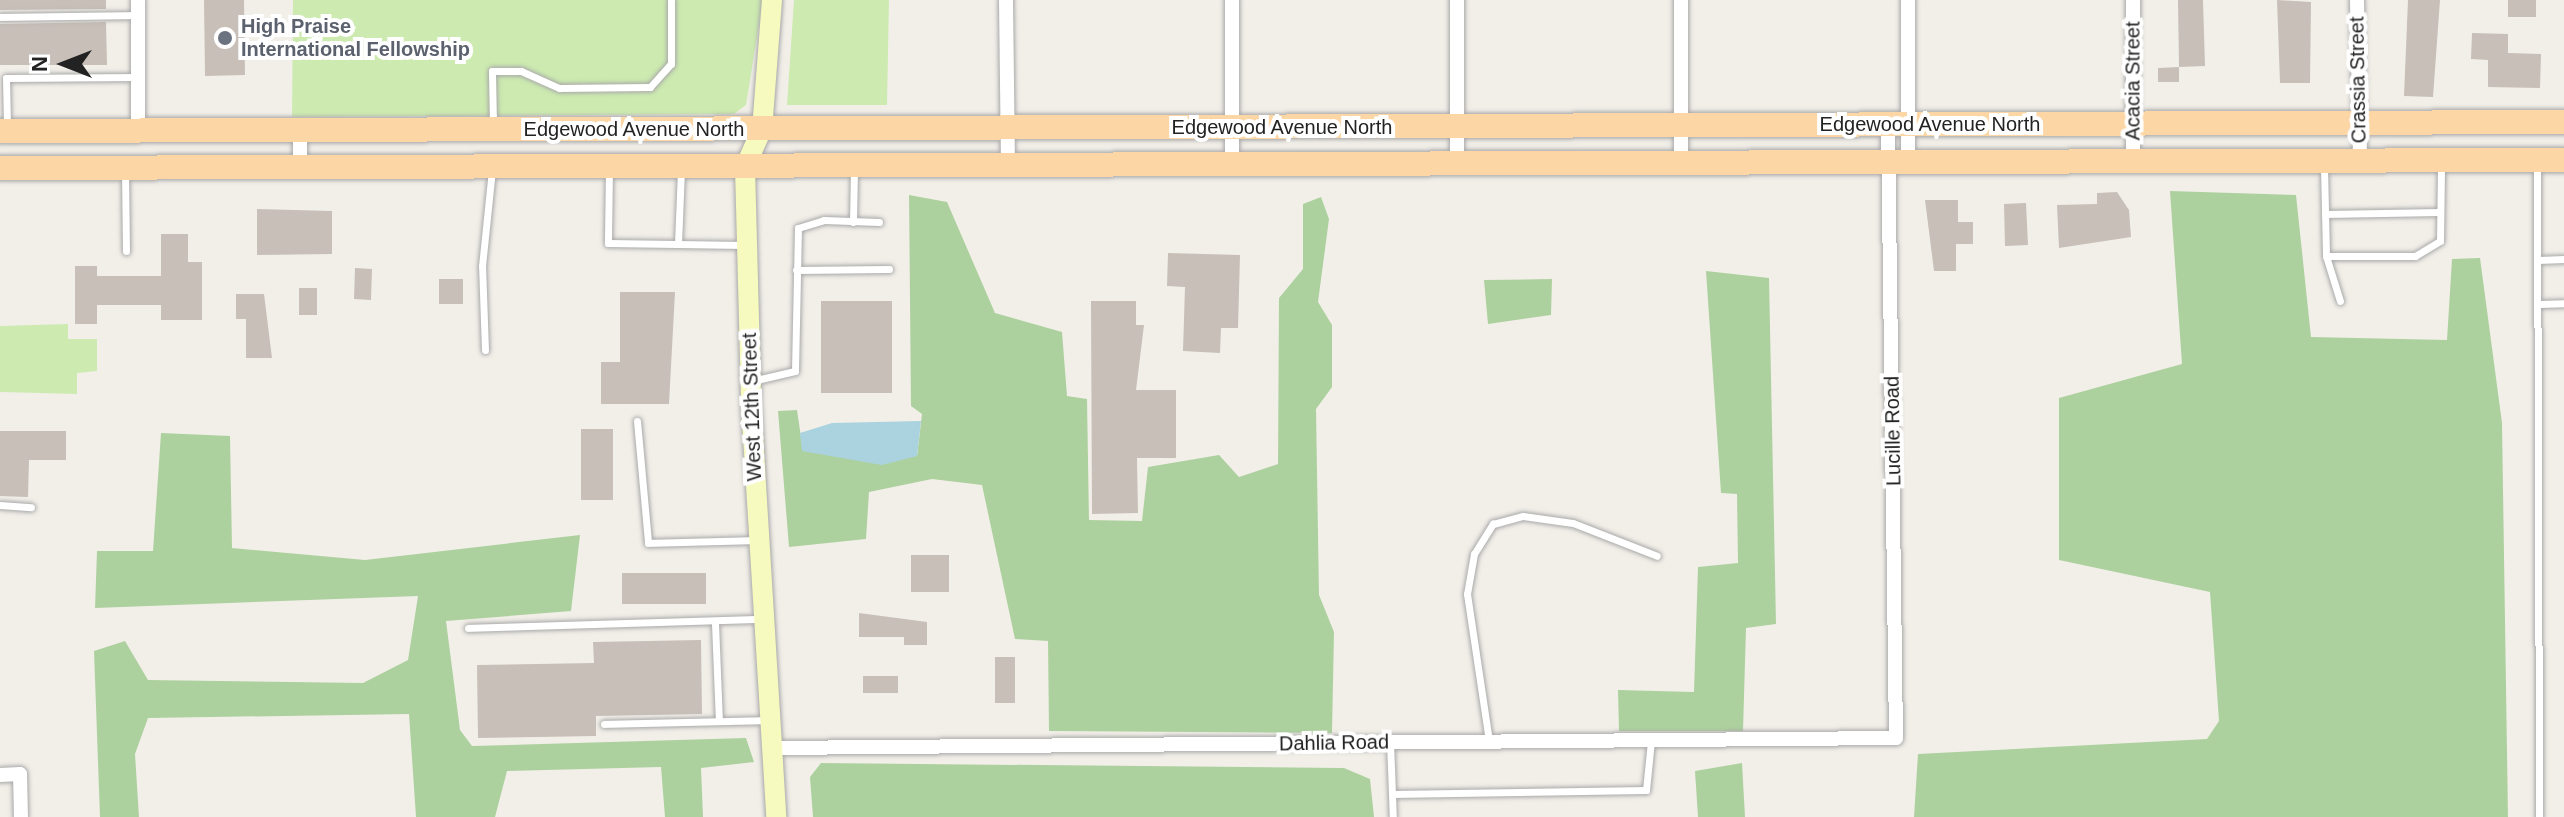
<!DOCTYPE html>
<style>
body{margin:0}
#map{position:relative;width:2564px;height:817px;overflow:hidden;background:#f2efe9;font-family:Arial,sans-serif}
div>[style]{position:absolute}
.grass>*{inset:0;background:#cdebb0}
.forest>*{inset:0;background:#add19e}
.water>*{inset:0;background:#aad3df}
.building>*{inset:0;background:#c7bfb8}
.roads{filter:drop-shadow(0 0 2px #a9a9a9) drop-shadow(0 0 2px #a9a9a9)}
.lane>*{height:7px;margin:-3.5px;padding:0 3.5px;transform-origin:3.5px;border-radius:3.5px;background:#fff}
.street>*{height:14px;margin:-7px;padding:0 7px;transform-origin:7px;border-radius:7px;background:#fff}
.secondary>*{height:20px;margin:-10px;padding:0 10px;transform-origin:10px;border-radius:10px;background:#f7fabf}
.primary>*{height:24px;margin:-12px;padding:0 12px;transform-origin:12px;border-radius:12px;background:#fcd6a4}
.dots>*{width:22px;height:22px;translate:-50% -50%;box-sizing:border-box;border:4px solid #fff;border-radius:50%}
span{translate:-50% -50%;white-space:nowrap;text-align:center;line-height:1.15;-webkit-text-stroke:8px #fff;paint-order:stroke}
.worship-label{font-size:20px;color:#5b616d;font-weight:700}
.left{translate:0 -50%;text-align:left}
.street-label{font-size:20px;color:#222}
.north{position:absolute;left:24px;top:24px;width:80px;height:80px;-webkit-text-stroke:6px #fff;paint-order:stroke;rotate:270deg;font-size:22px;font-weight:700;line-height:32px;text-align:center;color:#222}
.north::after{content:'';display:block;margin:auto;width:28px;height:36px;background:#222;clip-path:polygon(50% 0,100% 100%,50% 72%,0 100%)}
</style>
<div id="map">
<div class="grass">
<div style="clip-path:polygon(293px 0,763px 0,746px 105px,734px 114px,292px 117px)"></div>
<div style="clip-path:polygon(794px 0,889px 0,887px 105px,787px 105px)"></div>
<div style="clip-path:polygon(68px 324px,68px 339px,97px 339px,97px 371px,77px 373px,77px 394px,0 392px,0 326px)"></div>
</div>
<div class="forest">
<div style="clip-path:polygon(2170px 191px,2296px 195px,2311px 337px,2447px 340px,2452px 259px,2480px 258px,2502px 423px,2508px 817px,1914px 817px,1918px 754px,2207px 739px,2219px 721px,2210px 592px,2059px 560px,2059px 398px,2182px 364px)"></div>
<div style="clip-path:polygon(909px 195px,947px 202px,995px 313px,1062px 332px,1067px 396px,1087px 399px,1089px 520px,1142px 521px,1148px 467px,1219px 455px,1239px 477px,1278px 464px,1279px 298px,1303px 269px,1303px 204px,1321px 197px,1329px 219px,1318px 302px,1332px 325px,1332px 387px,1316px 409px,1319px 595px,1334px 632px,1332px 733px,1049px 731px,1048px 641px,1015px 639px,982px 485px,932px 479px,869px 492px,866px 539px,789px 547px,778px 411px,797px 410px,803px 451px,917px 456px,922px 414px,911px 406px)"></div>
<div style="clip-path:polygon(1706px 271px,1769px 278px,1776px 624px,1746px 628px,1743px 731px,1619px 731px,1618px 690px,1694px 692px,1698px 567px,1738px 563px,1737px 494px,1721px 493px)"></div>
<div style="clip-path:polygon(1552px 279px,1551px 315px,1488px 324px,1484px 280px)"></div>
<div style="clip-path:polygon(161px 433px,230px 436px,232px 548px,365px 560px,580px 535px,571px 611px,446px 621px,460px 730px,472px 746px,746px 738px,754px 762px,701px 768px,703px 817px,665px 817px,661px 767px,507px 771px,495px 817px,416px 817px,409px 714px,148px 718px,135px 754px,139px 817px,100px 817px,94px 651px,125px 641px,148px 680px,363px 683px,408px 660px,418px 596px,95px 608px,97px 551px,153px 551px)"></div>
<div style="clip-path:polygon(821px 763px,1344px 768px,1370px 779px,1374px 817px,813px 817px,810px 777px)"></div>
<div style="clip-path:polygon(1742px 763px,1745px 817px,1698px 817px,1695px 771px)"></div>
</div>
<div class="water">
<div style="clip-path:polygon(921px 421px,917px 456px,882px 465px,802px 451px,800px 433px,832px 423px)"></div>
</div>
<div class="building">
<div style="clip-path:polygon(0 0,106px 0,106px 9px,0 10px)"></div>
<div style="clip-path:polygon(204px 0,244px 0,245px 75px,205px 76px)"></div>
<div style="clip-path:polygon(2178px 0,2203px 0,2205px 66px,2179px 67px)"></div>
<div style="clip-path:polygon(2277px 0,2311px 2px,2310px 83px,2280px 83px)"></div>
<div style="clip-path:polygon(2408px 0,2440px 0,2433px 97px,2404px 96px)"></div>
<div style="clip-path:polygon(2508px 0,2536px 0,2536px 17px,2508px 17px)"></div>
<div style="clip-path:polygon(106px 22px,107px 65px,0 65px,0 24px)"></div>
<div style="clip-path:polygon(2472px 33px,2508px 34px,2508px 53px,2541px 54px,2540px 88px,2488px 87px,2488px 60px,2471px 59px)"></div>
<div style="clip-path:polygon(2179px 67px,2179px 82px,2158px 82px,2158px 68px)"></div>
<div style="clip-path:polygon(2117px 192px,2129px 210px,2131px 237px,2059px 248px,2057px 205px,2097px 204px,2097px 193px)"></div>
<div style="clip-path:polygon(1925px 200px,1958px 200px,1958px 222px,1973px 222px,1973px 244px,1956px 244px,1956px 271px,1934px 271px)"></div>
<div style="clip-path:polygon(2026px 203px,2028px 245px,2005px 246px,2004px 204px)"></div>
<div style="clip-path:polygon(257px 209px,332px 211px,332px 254px,257px 255px)"></div>
<div style="clip-path:polygon(161px 234px,188px 234px,188px 262px,202px 262px,202px 320px,161px 320px,161px 305px,97px 305px,97px 324px,75px 324px,75px 266px,97px 266px,97px 276px,161px 276px)"></div>
<div style="clip-path:polygon(1168px 253px,1240px 255px,1238px 328px,1221px 328px,1220px 353px,1183px 351px,1185px 287px,1167px 286px)"></div>
<div style="clip-path:polygon(355px 268px,372px 269px,371px 300px,354px 299px)"></div>
<div style="clip-path:polygon(439px 279px,463px 279px,463px 304px,439px 304px)"></div>
<div style="clip-path:polygon(299px 288px,317px 288px,317px 315px,299px 315px)"></div>
<div style="clip-path:polygon(620px 292px,675px 292px,669px 404px,601px 404px,601px 362px,620px 362px)"></div>
<div style="clip-path:polygon(236px 294px,264px 294px,272px 358px,246px 358px,246px 319px,236px 319px)"></div>
<div style="clip-path:polygon(821px 301px,892px 301px,892px 393px,821px 393px)"></div>
<div style="clip-path:polygon(1091px 301px,1136px 301px,1136px 325px,1144px 325px,1136px 390px,1176px 390px,1176px 458px,1137px 458px,1138px 513px,1092px 514px)"></div>
<div style="clip-path:polygon(581px 429px,613px 429px,613px 500px,581px 500px)"></div>
<div style="clip-path:polygon(0 431px,66px 431px,66px 460px,29px 460px,28px 497px,0 496px)"></div>
<div style="clip-path:polygon(911px 555px,949px 555px,949px 592px,911px 592px)"></div>
<div style="clip-path:polygon(622px 573px,706px 573px,706px 604px,622px 604px)"></div>
<div style="clip-path:polygon(859px 613px,927px 622px,927px 645px,904px 645px,904px 637px,859px 637px)"></div>
<div style="clip-path:polygon(701px 640px,702px 714px,596px 716px,596px 736px,478px 738px,477px 665px,594px 663px,593px 642px)"></div>
<div style="clip-path:polygon(995px 657px,1015px 657px,1015px 703px,995px 703px)"></div>
<div style="clip-path:polygon(863px 676px,898px 676px,898px 693px,863px 693px)"></div>
</div>
<div class="roads">
<div class="lane">
<div style="left:0;top:17px;width:138px;rotate:-0.8deg"></div>
<div style="left:493px;top:124px;width:53px;rotate:-91.1deg"></div>
<div style="left:492px;top:71px;width:29px"></div>
<div style="left:521px;top:71px;width:42px;rotate:24.1deg"></div>
<div style="left:559px;top:88px;width:91px;rotate:-0.6deg"></div>
<div style="left:650px;top:87px;width:31px;rotate:-48deg"></div>
<div style="left:671px;top:64px;width:64px;rotate:-90deg"></div>
<div style="left:7px;top:125px;width:47px;rotate:-91.2deg"></div>
<div style="left:6px;top:78px;width:132px;rotate:-0.4deg"></div>
<div style="left:2537px;top:166px;width:651px;rotate:89.82deg"></div>
<div style="left:2324px;top:167px;width:89px;rotate:88.7deg"></div>
<div style="left:2326px;top:256px;width:89px"></div>
<div style="left:2415px;top:256px;width:29px;rotate:-31deg"></div>
<div style="left:2440px;top:241px;width:76px;rotate:-89.2deg"></div>
<div style="left:609px;top:168px;width:75px;rotate:90.8deg"></div>
<div style="left:608px;top:243px;width:137px;rotate:0.8deg"></div>
<div style="left:125px;top:170px;width:81px;rotate:89.3deg"></div>
<div style="left:2325px;top:214px;width:115px;rotate:-1deg"></div>
<div style="left:853px;top:222px;width:54px;rotate:-88.9deg"></div>
<div style="left:678px;top:244px;width:74px;rotate:-87.7deg"></div>
<div style="left:2326px;top:256px;width:47px;rotate:72.7deg"></div>
<div style="left:2538px;top:260px;width:26px;rotate:-2deg"></div>
<div style="left:796px;top:270px;width:93px;rotate:-0.6deg"></div>
<div style="left:2539px;top:304px;width:25px;rotate:-2deg"></div>
<div style="left:485px;top:350px;width:84px;rotate:-92deg"></div>
<div style="left:482px;top:266px;width:98px;rotate:-84.1deg"></div>
<div style="left:752px;top:381px;width:44px;rotate:-13.1deg"></div>
<div style="left:795px;top:371px;width:143px;rotate:-88.8deg"></div>
<div style="left:798px;top:228px;width:27px;rotate:-17deg"></div>
<div style="left:824px;top:220px;width:55px;rotate:2.1deg"></div>
<div style="left:637px;top:421px;width:122px;rotate:84.8deg"></div>
<div style="left:648px;top:543px;width:107px;rotate:-1.6deg"></div>
<div style="left:0;top:505px;width:31px;rotate:4deg"></div>
<div style="left:715px;top:623px;width:98px;rotate:87.7deg"></div>
<div style="left:468px;top:628px;width:292px;rotate:-1.8deg"></div>
<div style="left:604px;top:724px;width:164px;rotate:-1.4deg"></div>
<div style="left:1489px;top:741px;width:149px;rotate:-98.5deg"></div>
<div style="left:1467px;top:594px;width:41px;rotate:-80.1deg"></div>
<div style="left:1474px;top:554px;width:36px;rotate:-58deg"></div>
<div style="left:1493px;top:524px;width:31px;rotate:-15deg"></div>
<div style="left:1523px;top:516px;width:50px;rotate:8deg"></div>
<div style="left:1573px;top:523px;width:90px;rotate:21.4deg"></div>
<div style="left:1390px;top:742px;width:52px;rotate:87.8deg"></div>
<div style="left:1392px;top:794px;width:254px;rotate:-0.9deg"></div>
<div style="left:1646px;top:790px;width:49px;rotate:-84.2deg"></div>
<div style="left:1392px;top:794px;width:23px;rotate:88deg"></div>
</div>
<div class="street">
<div style="left:138px;top:0;width:131px;rotate:90deg"></div>
<div style="left:1006px;top:0;width:166px;rotate:89.3deg"></div>
<div style="left:1457px;top:0;width:164px;rotate:90deg"></div>
<div style="left:1908px;top:0;width:162px;rotate:90deg"></div>
<div style="left:2357px;top:0;width:160px;rotate:88.9deg"></div>
<div style="left:300px;top:130px;width:38px;rotate:90deg"></div>
<div style="left:2133px;top:161px;width:161px;rotate:-90deg"></div>
<div style="left:1681px;top:163px;width:163px;rotate:-90deg"></div>
<div style="left:1232px;top:165px;width:165px;rotate:-90deg"></div>
<div style="left:772px;top:748px;width:1124px;rotate:-0.51deg"></div>
<div style="left:1896px;top:738px;width:613px;rotate:-90.75deg"></div>
<div style="left:0;top:775px;width:20px;rotate:-3deg"></div>
<div style="left:20px;top:774px;width:43px;rotate:88.7deg"></div>
</div>
<div class="secondary">
<div style="left:772px;top:0;width:129px;rotate:94.4deg"></div>
<div style="left:762px;top:129px;width:42px;rotate:114.1deg"></div>
<div style="left:745px;top:167px;width:236px;rotate:88.5deg"></div>
<div style="left:751px;top:403px;width:415px;rotate:86.5deg"></div>
</div>
<div class="primary">
<div style="left:0;top:131px;width:2564px;rotate:-0.2deg"></div>
<div style="left:0;top:168px;width:2564px;rotate:-0.18deg"></div>
</div>
</div>
<div class="dots">
<div style="left:225px;top:38px;background:#6b7280"></div>
</div>
<div class="worship-label">
<span class="left" style="left:241px;top:38px">High Praise<br>International Fellowship</span>
</div>
<div class="street-label">
<span style="left:2358px;top:80px;rotate:-91deg">Crassia Street</span>
<span style="left:2133px;top:81px;rotate:-90deg">Acacia Street</span>
<span style="left:1930px;top:124px">Edgewood Avenue North</span>
<span style="left:1282px;top:127px">Edgewood Avenue North</span>
<span style="left:634px;top:129px">Edgewood Avenue North</span>
<span style="left:752px;top:407px;rotate:-92deg">West 12th Street</span>
<span style="left:1893px;top:431px;rotate:-91deg">Lucille Road</span>
<span style="left:1334px;top:743px;rotate:-1deg">Dahlia Road</span>
</div>
<div class="north">N</div>
</div>
